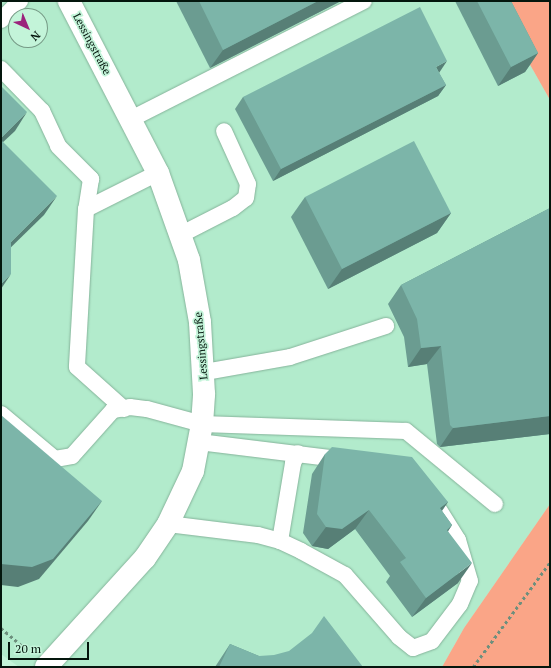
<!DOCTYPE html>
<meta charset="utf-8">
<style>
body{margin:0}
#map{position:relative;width:551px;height:668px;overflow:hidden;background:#c3f4d9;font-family:"PT Serif",serif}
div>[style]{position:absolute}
.built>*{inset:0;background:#b2ebcc}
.green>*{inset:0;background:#faa587}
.path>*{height:2.5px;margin-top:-1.25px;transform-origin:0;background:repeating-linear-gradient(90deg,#6d8f7d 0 3px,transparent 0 6px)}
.roads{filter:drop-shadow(0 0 1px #85b39a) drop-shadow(0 0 1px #85b39a)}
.lane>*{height:16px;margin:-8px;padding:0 8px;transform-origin:8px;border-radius:8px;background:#fff}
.street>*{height:22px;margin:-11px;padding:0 11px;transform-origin:11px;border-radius:11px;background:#fff}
.wall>*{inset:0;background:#6b9c91}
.shaded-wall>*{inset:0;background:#577f76}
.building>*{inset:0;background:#7cb5a9}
span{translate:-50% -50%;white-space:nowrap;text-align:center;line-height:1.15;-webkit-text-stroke:3.5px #c3f4d9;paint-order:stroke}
.street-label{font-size:11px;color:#04160d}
.frame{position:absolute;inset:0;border:2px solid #04160d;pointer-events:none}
.north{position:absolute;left:8px;top:8px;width:40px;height:40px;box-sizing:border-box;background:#c3f4d9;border:1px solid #779b87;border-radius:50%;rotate:136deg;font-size:11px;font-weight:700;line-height:16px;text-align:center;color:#04160d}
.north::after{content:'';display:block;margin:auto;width:14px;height:18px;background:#9b237c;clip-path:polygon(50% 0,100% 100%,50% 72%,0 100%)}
.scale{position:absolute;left:8px;top:642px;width:81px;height:18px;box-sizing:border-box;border:2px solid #04160d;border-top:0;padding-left:5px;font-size:12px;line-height:14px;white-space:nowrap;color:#04160d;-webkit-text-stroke:3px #c3f4d9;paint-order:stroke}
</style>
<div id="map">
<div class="built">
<div style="clip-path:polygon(evenodd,1px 1px,494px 1px,550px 100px,550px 504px,464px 628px,442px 667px,19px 667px,1px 654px,1px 1px,16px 16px,40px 16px,40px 40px,16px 40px,16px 16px)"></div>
</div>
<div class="green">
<div style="clip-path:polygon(494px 1px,550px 1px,550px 100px)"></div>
<div style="clip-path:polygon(550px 504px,550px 667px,442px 667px,464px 628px)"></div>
</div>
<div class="path">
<div style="left:1px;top:628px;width:34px;rotate:40deg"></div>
<div style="left:473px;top:667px;width:130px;rotate:-53.7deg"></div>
</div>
<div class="roads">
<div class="lane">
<div style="left:1px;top:20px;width:27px;rotate:-45deg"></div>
<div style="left:1px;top:69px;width:59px;rotate:45.7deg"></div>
<div style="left:42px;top:111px;width:38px;rotate:65deg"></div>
<div style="left:58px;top:146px;width:47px;rotate:45deg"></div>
<div style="left:91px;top:179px;width:30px;rotate:99deg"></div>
<div style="left:86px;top:209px;width:158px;rotate:93.3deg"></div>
<div style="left:77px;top:367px;width:63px;rotate:41.8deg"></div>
<div style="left:131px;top:119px;width:261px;rotate:-26.9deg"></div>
<div style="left:86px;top:209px;width:80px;rotate:-26.6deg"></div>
<div style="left:180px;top:235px;width:59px;rotate:-27deg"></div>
<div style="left:233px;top:208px;width:16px;rotate:-38deg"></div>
<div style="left:246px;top:198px;width:14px;rotate:-82deg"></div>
<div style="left:248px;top:184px;width:58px;rotate:-114.4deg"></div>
<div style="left:205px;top:372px;width:86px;rotate:-10deg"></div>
<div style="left:290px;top:357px;width:101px;rotate:-17.9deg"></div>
<div style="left:1px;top:414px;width:70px;rotate:39.8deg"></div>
<div style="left:55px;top:459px;width:17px;rotate:-10deg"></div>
<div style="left:72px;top:456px;width:62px;rotate:-48.3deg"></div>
<div style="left:113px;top:410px;width:17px;rotate:-10deg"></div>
<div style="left:130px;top:407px;width:17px;rotate:7deg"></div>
<div style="left:147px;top:409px;width:57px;rotate:15.3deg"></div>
<div style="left:202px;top:424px;width:204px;rotate:2deg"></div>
<div style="left:406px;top:431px;width:115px;rotate:39.4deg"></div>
<div style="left:199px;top:442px;width:148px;rotate:7deg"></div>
<div style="left:168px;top:524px;width:91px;rotate:7deg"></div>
<div style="left:258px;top:535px;width:23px;rotate:15deg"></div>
<div style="left:280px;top:541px;width:23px;rotate:25deg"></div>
<div style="left:301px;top:551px;width:50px;rotate:28.6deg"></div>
<div style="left:345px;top:575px;width:82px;rotate:48.9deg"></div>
<div style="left:399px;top:637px;width:18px;rotate:38deg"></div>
<div style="left:413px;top:648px;width:20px;rotate:-20deg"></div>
<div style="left:432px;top:641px;width:46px;rotate:-52.9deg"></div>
<div style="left:460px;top:604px;width:25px;rotate:-67deg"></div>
<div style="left:470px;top:581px;width:43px;rotate:-106.3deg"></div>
<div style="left:458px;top:540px;width:36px;rotate:-122deg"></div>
<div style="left:280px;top:541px;width:79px;rotate:-80.5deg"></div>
<div style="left:293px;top:463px;width:11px;rotate:-63deg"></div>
</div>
<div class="street">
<div style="left:46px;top:667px;width:147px;rotate:-47.8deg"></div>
<div style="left:145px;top:558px;width:41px;rotate:-55.9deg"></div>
<div style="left:168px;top:524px;width:59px;rotate:-64.7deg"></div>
<div style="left:193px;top:471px;width:48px;rotate:-79.2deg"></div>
<div style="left:202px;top:424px;width:30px;rotate:-86deg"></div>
<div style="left:204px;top:394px;width:72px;rotate:-93.2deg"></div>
<div style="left:200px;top:322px;width:63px;rotate:-100.1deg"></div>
<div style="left:189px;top:260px;width:92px;rotate:-109.6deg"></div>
<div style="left:158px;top:173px;width:194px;rotate:-117.4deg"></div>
</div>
</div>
<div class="wall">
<div style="clip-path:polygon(176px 1px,341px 1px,210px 68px)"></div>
<div style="clip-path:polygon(455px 1px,511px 1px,538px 53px,525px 72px,498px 86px)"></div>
<div style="clip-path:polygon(439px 73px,446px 85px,438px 96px,273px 181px,235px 109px,243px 97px)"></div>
<div style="clip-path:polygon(305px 197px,451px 213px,437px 233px,328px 289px,291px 217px)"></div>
<div style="clip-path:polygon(550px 208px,550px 434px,440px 447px,437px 444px,427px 364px,408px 367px,404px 337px,388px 304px,401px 285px)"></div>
<div style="clip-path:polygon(325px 454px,448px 502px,442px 511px,452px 525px,448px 531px,458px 583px,412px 617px,386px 582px,390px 576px,355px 529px,328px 549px,312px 546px,303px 533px,312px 474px)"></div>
<div style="clip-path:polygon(230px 644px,259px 656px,363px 667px,215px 667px)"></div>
</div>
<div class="shaded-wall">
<div style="clip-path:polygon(318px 1px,341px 1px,210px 68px,223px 50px)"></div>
<div style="clip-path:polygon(538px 53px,525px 72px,498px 86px,511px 67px)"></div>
<div style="clip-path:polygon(447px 61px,439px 73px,436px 67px)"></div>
<div style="clip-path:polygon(446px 85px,438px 96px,273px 181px,281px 169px)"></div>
<div style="clip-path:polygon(27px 112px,15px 131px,1px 144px,1px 138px)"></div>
<div style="clip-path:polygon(57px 196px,44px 215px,1px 257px,11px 242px)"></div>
<div style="clip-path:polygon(451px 213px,437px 233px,328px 289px,342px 269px)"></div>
<div style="clip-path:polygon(11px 274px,1px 289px,1px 284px)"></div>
<div style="clip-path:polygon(441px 346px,427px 364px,408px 367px,421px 348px)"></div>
<div style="clip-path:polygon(550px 416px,550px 434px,440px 447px,453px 428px)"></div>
<div style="clip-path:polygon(102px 501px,88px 521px,39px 579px,18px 587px,1px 585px,1px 564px)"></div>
<div style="clip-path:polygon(448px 502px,434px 521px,440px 508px)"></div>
<div style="clip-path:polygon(369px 510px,355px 529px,328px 549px,312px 546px,326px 527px)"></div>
<div style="clip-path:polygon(452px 525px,439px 545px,447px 530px)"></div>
<div style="clip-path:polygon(472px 563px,458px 583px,412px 617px,426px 598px)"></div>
</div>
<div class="building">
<div style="clip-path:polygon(199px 1px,318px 1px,223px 50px)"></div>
<div style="clip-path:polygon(477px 1px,511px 1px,538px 53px,511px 67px)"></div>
<div style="clip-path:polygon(420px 7px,447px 61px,436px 67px,446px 85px,281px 169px,243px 97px)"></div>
<div style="clip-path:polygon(1px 86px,27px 112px,1px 138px)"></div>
<div style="clip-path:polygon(1px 140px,57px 196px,11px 242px,11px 274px,1px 284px)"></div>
<div style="clip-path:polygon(414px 141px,451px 213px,342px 269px,305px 197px)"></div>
<div style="clip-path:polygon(550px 208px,550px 416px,453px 428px,450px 425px,441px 346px,421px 348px,417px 319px,401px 285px)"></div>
<div style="clip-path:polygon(1px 415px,102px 501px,53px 559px,32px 567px,1px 564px)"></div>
<div style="clip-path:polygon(332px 447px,412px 457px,448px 502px,440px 508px,452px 525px,447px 530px,472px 563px,426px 598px,400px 562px,406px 558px,369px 510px,342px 529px,326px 527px,317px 514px,325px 454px)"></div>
<div style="clip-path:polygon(324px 616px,363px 667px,219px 667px,230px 644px,259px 656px,274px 655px,289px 651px,312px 633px)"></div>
</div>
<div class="street-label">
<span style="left:92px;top:44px;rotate:62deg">Lessingstraße</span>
<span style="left:201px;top:346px;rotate:-95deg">Lessingstraße</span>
</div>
<div class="frame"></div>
<div class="north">N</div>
<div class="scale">20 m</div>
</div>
